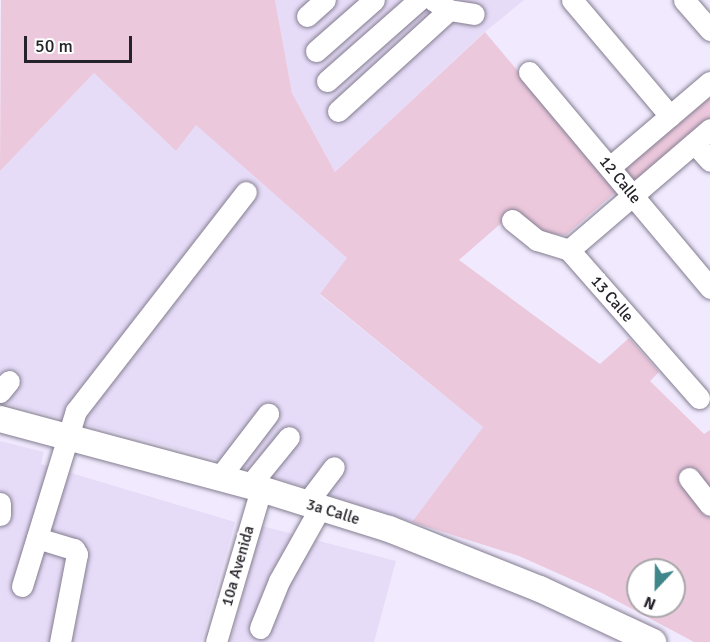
<!DOCTYPE html>
<style>
body{margin:0}
#map{position:relative;width:710px;height:642px;overflow:hidden;background:#f1eafe;font-family:Signika,sans-serif}
div>[style]{position:absolute}
.built>*{inset:0;background:#e6dcf8}
.green>*{inset:0;background:#ecc8dc}
.roads{filter:drop-shadow(0 0 2px #847d90) drop-shadow(0 0 2px #847d90)}
.minor>*{height:21px;margin:-10.5px;padding:0 10.5px;transform-origin:10.5px;border-radius:10.5px;background:#fff}
.major>*{height:26px;margin:-13px;padding:0 13px;transform-origin:13px;border-radius:13px;background:#fff}
span{translate:-50% -50%;white-space:nowrap;text-align:center;line-height:1.15;-webkit-text-stroke:5px #fff;paint-order:stroke}
.street-label{font-size:16px;color:#252229}
.north{position:absolute;left:626px;top:558px;width:60px;height:60px;box-sizing:border-box;background:#fff;border:2px solid #a8a7a9;border-radius:50%;rotate:202deg;font-size:16px;font-weight:700;line-height:24px;text-align:center;color:#252229}
.north::after{content:'';display:block;margin:auto;width:21px;height:27px;background:#3e868a;clip-path:polygon(50% 0,100% 100%,50% 72%,0 100%)}
.scale{position:absolute;left:24px;top:36px;width:108px;height:27px;box-sizing:border-box;border:3px solid #252229;border-top:0;padding-left:8px;font-size:18px;line-height:21px;white-space:nowrap;color:#252229;-webkit-text-stroke:4px #fff;paint-order:stroke}
</style>
<div id="map">
<div class="built">
<div style="clip-path:polygon(275px 0,524px 0,480px 36px,335px 172px,292px 93px)"></div>
<div style="clip-path:polygon(94px 73px,176px 151px,196px 124px,348px 259px,320px 295px,483px 427px,412px 522px,220px 460px,0 402px,0 171px)"></div>
<div style="clip-path:polygon(0 441px,44px 452px,41px 464px,235px 522px,201px 642px,0 642px)"></div>
<div style="clip-path:polygon(262px 526px,396px 561px,374px 642px,230px 642px)"></div>
</div>
<div class="green">
<div style="clip-path:polygon(evenodd,275px 0,292px 93px,335px 172px,485px 32px,618px 190px,566px 235px,552px 234px,542px 242px,515px 211px,459px 260px,600px 364px,629px 338px,659px 372px,650px 381px,704px 434px,710px 430px,710px 642px,694px 642px,602px 593px,519px 556px,412px 522px,483px 427px,320px 294px,347px 258px,196px 125px,176px 151px,94px 73px,0 171px,1px 0,275px 0,638px 570px,674px 570px,674px 606px,638px 606px,638px 570px)"></div>
<div style="clip-path:polygon(710px 82px,710px 129px,633px 195px,610px 167px)"></div>
</div>
<div class="roads">
<div class="minor">
<div style="left:433px;top:0;width:19px;rotate:32deg"></div>
<div style="left:449px;top:10px;width:25px;rotate:9deg"></div>
<div style="left:572px;top:0;width:152px;rotate:49.8deg"></div>
<div style="left:684px;top:0;width:40px;rotate:49deg"></div>
<div style="left:307px;top:16px;width:24px;rotate:-42deg"></div>
<div style="left:316px;top:51px;width:77px;rotate:-41.3deg"></div>
<div style="left:529px;top:72px;width:282px;rotate:50deg"></div>
<div style="left:327px;top:81px;width:123px;rotate:-41.4deg"></div>
<div style="left:338px;top:111px;width:150px;rotate:-42.3deg"></div>
<div style="left:694px;top:143px;width:24px;rotate:48deg"></div>
<div style="left:610px;top:167px;width:131px;rotate:-40.4deg"></div>
<div style="left:512px;top:220px;width:32px;rotate:39deg"></div>
<div style="left:537px;top:240px;width:34px;rotate:17deg"></div>
<div style="left:569px;top:250px;width:197px;rotate:48.7deg"></div>
<div style="left:569px;top:250px;width:186px;rotate:-40.6deg"></div>
<div style="left:0;top:392px;width:14px;rotate:-51deg"></div>
<div style="left:219px;top:478px;width:81px;rotate:-52.6deg"></div>
<div style="left:689px;top:478px;width:34px;rotate:52deg"></div>
<div style="left:249px;top:486px;width:63px;rotate:-50.8deg"></div>
<div style="left:0;top:503px;width:12px;rotate:90deg"></div>
<div style="left:306px;top:504px;width:46px;rotate:-52.9deg"></div>
<div style="left:37px;top:538px;width:39px;rotate:17deg"></div>
<div style="left:74px;top:549px;width:6px;rotate:59deg"></div>
<div style="left:77px;top:554px;width:90px;rotate:100.9deg"></div>
<div style="left:22px;top:586px;width:183px;rotate:-72.9deg"></div>
<div style="left:76px;top:411px;width:277px;rotate:-52.2deg"></div>
<div style="left:260px;top:628px;width:51px;rotate:-68deg"></div>
<div style="left:279px;top:581px;width:84px;rotate:-60.7deg"></div>
<div style="left:216px;top:642px;width:159px;rotate:-73.6deg"></div>
</div>
<div class="major">
<div style="left:0;top:419px;width:270px;rotate:15deg"></div>
<div style="left:261px;top:489px;width:134px;rotate:17.4deg"></div>
<div style="left:389px;top:529px;width:162px;rotate:21.7deg"></div>
<div style="left:540px;top:589px;width:125px;rotate:25.1deg"></div>
</div>
</div>
<div class="street-label">
<span style="left:620px;top:180px;rotate:51deg">12 Calle</span>
<span style="left:612px;top:299px;rotate:49deg">13 Calle</span>
<span style="left:333px;top:512px;rotate:17deg">3a Calle</span>
<span style="left:238px;top:566px;rotate:-74deg">10a Avenida</span>
</div>
<div class="north">N</div>
<div class="scale">50 m</div>
</div>
